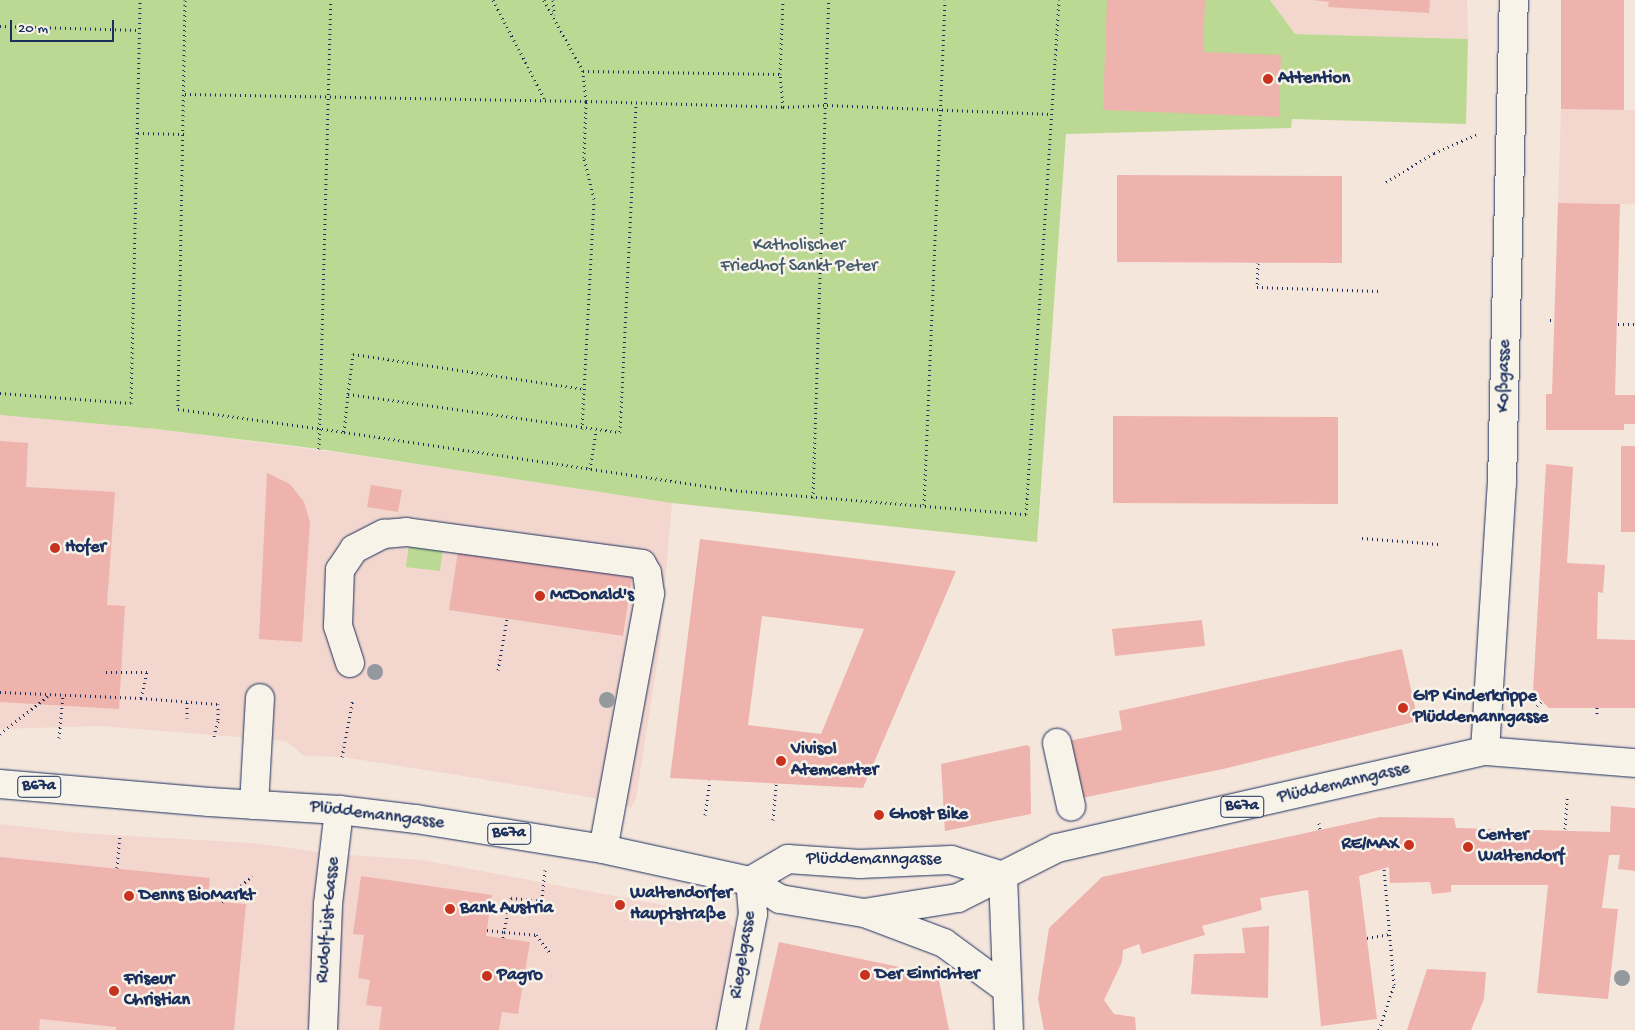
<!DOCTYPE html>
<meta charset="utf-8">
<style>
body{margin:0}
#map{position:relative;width:1635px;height:1030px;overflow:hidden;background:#f5e6dc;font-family:"Gochi Hand",sans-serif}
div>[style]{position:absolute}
.built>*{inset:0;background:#f3d7ce}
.green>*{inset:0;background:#bbd992}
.building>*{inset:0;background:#eeb3ad}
.path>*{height:3px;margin-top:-1.5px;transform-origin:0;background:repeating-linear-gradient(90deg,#1b2f5e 0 1px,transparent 0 5px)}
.roads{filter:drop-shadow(0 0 1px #1b2f5e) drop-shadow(0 0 1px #1b2f5e)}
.minor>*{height:28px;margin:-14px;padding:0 14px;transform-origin:14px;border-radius:14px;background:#f7f3e8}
.major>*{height:28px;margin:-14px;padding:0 14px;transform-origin:14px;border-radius:14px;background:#f7f3e8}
.trees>*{width:16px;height:16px;margin:-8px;border-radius:50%;background:#93999e}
.dots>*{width:14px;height:14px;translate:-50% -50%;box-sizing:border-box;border:2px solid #f7f3e8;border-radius:50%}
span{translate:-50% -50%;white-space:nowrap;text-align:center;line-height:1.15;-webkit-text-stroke:5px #f7f3e8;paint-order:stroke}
.shield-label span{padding:1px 4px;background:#f7f3e8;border:1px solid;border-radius:4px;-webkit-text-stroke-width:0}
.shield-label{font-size:16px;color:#1b2f5e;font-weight:700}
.poi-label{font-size:18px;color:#1b2f5e;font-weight:700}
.left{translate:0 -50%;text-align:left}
.right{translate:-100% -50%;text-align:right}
.park-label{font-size:18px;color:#435a6b}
.street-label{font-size:18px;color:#1b2f5e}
.scale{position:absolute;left:10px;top:20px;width:104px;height:22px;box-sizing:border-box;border:2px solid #1b2f5e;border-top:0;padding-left:6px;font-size:15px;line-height:18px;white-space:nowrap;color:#1b2f5e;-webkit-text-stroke:4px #f7f3e8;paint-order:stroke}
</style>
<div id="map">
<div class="built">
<div style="clip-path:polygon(1270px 0,1467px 0,1468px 39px,1295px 34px)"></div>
<div style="clip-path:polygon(1561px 109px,1635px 110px,1635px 204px,1558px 203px)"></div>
<div style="clip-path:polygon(0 415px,156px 429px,334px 452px,672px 503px,660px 645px,636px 799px,631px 808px,612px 801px,451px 774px,342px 757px,304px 756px,286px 741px,101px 726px,0 729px)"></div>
<div style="clip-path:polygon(0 824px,80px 833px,252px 843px,334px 854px,422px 860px,723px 916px,735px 929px,736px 941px,724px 1030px,0 1030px)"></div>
</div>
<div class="green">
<div style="clip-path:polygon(0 0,1270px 0,1295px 34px,1468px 39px,1466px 124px,1292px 119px,1291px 128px,1066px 134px,1037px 542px,672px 503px,319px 449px,156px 429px,0 415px)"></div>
<div style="clip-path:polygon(409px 543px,443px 547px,440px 571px,406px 567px)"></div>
</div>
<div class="building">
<div style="clip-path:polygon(1107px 0,1205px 0,1203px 52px,1281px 55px,1279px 117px,1103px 110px)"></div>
<div style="clip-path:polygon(1312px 0,1430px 0,1429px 13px,1328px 7px,1329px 2px)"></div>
<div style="clip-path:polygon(1561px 0,1624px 0,1624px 110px,1561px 109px)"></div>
<div style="clip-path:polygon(1117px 175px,1342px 176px,1342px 263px,1117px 262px)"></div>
<div style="clip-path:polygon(1558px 203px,1620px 204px,1615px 395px,1635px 395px,1635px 424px,1624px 424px,1624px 430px,1546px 430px,1546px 394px,1552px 394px)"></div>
<div style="clip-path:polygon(1113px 416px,1338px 417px,1338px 504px,1113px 503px)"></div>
<div style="clip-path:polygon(0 441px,28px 443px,26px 487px,115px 492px,107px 605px,125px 606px,119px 709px,0 702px)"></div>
<div style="clip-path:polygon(1621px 446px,1635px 446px,1635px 532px,1621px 532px)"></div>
<div style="clip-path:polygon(1546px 464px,1573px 467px,1567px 563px,1605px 565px,1603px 593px,1598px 592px,1597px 639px,1635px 640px,1635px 708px,1549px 708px,1533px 692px)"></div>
<div style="clip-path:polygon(267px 473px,290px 484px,304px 502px,310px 522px,302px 642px,259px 639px)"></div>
<div style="clip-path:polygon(371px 485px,402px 490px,398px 512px,367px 507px)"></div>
<div style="clip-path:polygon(evenodd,700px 539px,956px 571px,863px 788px,670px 778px,700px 539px,762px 616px,864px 629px,821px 734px,748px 725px,762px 616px)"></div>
<div style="clip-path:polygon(458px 551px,632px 577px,623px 636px,449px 610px)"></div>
<div style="clip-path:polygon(1202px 620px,1205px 646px,1115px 656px,1112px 629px)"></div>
<div style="clip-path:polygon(1402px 649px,1418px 721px,1223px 769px,1072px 800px,1059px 743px,1122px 730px,1119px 711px)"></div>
<div style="clip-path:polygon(1027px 745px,1030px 747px,1031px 814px,945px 831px,941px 764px)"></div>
<div style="clip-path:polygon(1611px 806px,1635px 808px,1635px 871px,1618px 869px,1620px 855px,1609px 855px,1602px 908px,1618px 909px,1608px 999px,1537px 993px,1548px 885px,1451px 885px,1451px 892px,1432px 894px,1430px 882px,1390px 883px,1389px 867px,1359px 876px,1377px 1019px,1321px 1026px,1308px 890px,1260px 898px,1262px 910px,1202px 926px,1205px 935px,1142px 954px,1139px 944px,1123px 950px,1122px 962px,1104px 1000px,1114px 1014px,1135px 1017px,1136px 1030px,1044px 1030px,1038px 999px,1049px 928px,1102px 877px,1380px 817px,1454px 818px,1456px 828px,1610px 832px)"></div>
<div style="clip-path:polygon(0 857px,210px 878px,207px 901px,246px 904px,234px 1030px,116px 1030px,116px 1027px,40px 1019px,39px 1030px,0 1030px)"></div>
<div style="clip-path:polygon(361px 876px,492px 895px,486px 936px,530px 942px,518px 1014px,502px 1012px,499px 1030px,379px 1030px,382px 1007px,366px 1005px,370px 980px,358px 978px,364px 935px,353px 934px)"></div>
<div style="clip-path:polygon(1269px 926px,1268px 998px,1191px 994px,1194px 954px,1245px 953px,1242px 928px)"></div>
<div style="clip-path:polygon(779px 942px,938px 975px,949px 1030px,759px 1030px)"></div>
<div style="clip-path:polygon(1427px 969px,1486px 972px,1484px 999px,1471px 1030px,1407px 1030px)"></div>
</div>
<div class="path">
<div style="left:185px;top:0;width:409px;rotate:91deg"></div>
<div style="left:178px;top:409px;width:168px;rotate:7.9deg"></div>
<div style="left:344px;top:432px;width:38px;rotate:-84deg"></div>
<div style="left:348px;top:394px;width:275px;rotate:8deg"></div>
<div style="left:620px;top:432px;width:329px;rotate:-87.2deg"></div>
<div style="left:493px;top:0;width:113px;rotate:62.5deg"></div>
<div style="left:553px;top:0;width:15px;rotate:86deg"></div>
<div style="left:0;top:26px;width:140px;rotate:1.6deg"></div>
<div style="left:583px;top:71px;width:197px;rotate:0.9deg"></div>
<div style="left:1280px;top:73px;width:32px;rotate:5deg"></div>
<div style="left:185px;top:94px;width:401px;rotate:1deg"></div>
<div style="left:586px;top:101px;width:30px;rotate:-96deg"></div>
<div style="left:583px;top:71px;width:81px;rotate:-118.8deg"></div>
<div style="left:783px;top:107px;width:44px;rotate:-2.6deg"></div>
<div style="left:827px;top:105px;width:225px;rotate:2.3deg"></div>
<div style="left:138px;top:133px;width:46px;rotate:1.2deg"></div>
<div style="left:1386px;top:182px;width:56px;rotate:-31.1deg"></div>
<div style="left:1434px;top:153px;width:47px;rotate:-23.8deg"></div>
<div style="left:1258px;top:263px;width:24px;rotate:92deg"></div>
<div style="left:1257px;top:287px;width:123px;rotate:1.9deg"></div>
<div style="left:1550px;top:320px;width:5px"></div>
<div style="left:1618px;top:324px;width:17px"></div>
<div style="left:0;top:393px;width:131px;rotate:4.4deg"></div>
<div style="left:131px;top:403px;width:403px;rotate:-88.7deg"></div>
<div style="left:348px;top:394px;width:40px;rotate:-82.9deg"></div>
<div style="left:353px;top:354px;width:235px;rotate:8.6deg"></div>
<div style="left:582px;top:429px;width:230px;rotate:-87deg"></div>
<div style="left:594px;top:199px;width:42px;rotate:-103.7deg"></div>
<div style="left:584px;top:158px;width:57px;rotate:-88deg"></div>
<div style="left:586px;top:101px;width:197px;rotate:1.7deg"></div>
<div style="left:783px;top:107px;width:33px;rotate:-95deg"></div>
<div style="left:780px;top:74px;width:74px;rotate:-87.7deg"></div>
<div style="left:344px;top:432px;width:391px;rotate:8.5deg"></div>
<div style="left:731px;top:490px;width:296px;rotate:4.7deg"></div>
<div style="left:1026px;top:514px;width:515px;rotate:-86.33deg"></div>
<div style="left:319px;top:449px;width:449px;rotate:-88.5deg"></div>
<div style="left:590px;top:469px;width:38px;rotate:-81deg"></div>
<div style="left:813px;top:498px;width:498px;rotate:-88.2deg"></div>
<div style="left:924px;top:505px;width:505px;rotate:-87.62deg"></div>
<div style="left:1362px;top:538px;width:77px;rotate:4.5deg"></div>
<div style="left:498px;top:670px;width:52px;rotate:-80deg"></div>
<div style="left:0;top:692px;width:141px;rotate:2.4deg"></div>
<div style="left:141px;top:698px;width:27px;rotate:-77deg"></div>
<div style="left:147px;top:672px;width:44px;rotate:180deg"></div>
<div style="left:141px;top:698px;width:77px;rotate:4.5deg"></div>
<div style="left:218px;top:704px;width:17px;rotate:90deg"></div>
<div style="left:218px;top:721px;width:16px;rotate:105deg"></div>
<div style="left:1537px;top:706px;width:7px;rotate:-45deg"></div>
<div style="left:1597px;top:707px;width:7px;rotate:90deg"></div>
<div style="left:187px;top:718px;width:18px;rotate:-90deg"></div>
<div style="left:0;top:734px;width:61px;rotate:-38.4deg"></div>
<div style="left:59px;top:738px;width:43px;rotate:-84.7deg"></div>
<div style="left:342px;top:757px;width:59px;rotate:-79.3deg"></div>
<div style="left:705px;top:815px;width:35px;rotate:-82deg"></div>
<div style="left:773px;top:820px;width:37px;rotate:-85deg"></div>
<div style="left:1319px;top:823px;width:7px;rotate:82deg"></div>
<div style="left:1565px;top:829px;width:31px;rotate:-86deg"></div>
<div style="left:117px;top:868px;width:33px;rotate:-85deg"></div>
<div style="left:545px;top:870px;width:31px;rotate:96deg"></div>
<div style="left:542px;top:901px;width:31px;rotate:-174deg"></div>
<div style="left:511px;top:898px;width:35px;rotate:102deg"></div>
<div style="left:504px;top:932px;width:32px;rotate:5deg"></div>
<div style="left:536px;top:935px;width:23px;rotate:52deg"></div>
<div style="left:222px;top:902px;width:40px;rotate:-41deg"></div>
<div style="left:487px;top:930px;width:17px;rotate:7deg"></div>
<div style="left:504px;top:932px;width:6px;rotate:99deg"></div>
<div style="left:1367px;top:938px;width:23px;rotate:-10deg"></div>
<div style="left:1379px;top:1030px;width:47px;rotate:-71.6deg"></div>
<div style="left:1394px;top:985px;width:117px;rotate:-94.9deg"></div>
</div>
<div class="roads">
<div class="minor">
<div style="left:350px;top:663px;width:39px;rotate:-108deg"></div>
<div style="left:338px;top:626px;width:56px;rotate:-88deg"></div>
<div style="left:340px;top:570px;width:25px;rotate:-56deg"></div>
<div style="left:354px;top:549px;width:34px;rotate:-27deg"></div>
<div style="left:384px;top:534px;width:22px;rotate:-5deg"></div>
<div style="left:406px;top:532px;width:238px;rotate:7.7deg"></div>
<div style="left:642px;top:564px;width:10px;rotate:61deg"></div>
<div style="left:647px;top:573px;width:21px;rotate:82deg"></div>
<div style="left:650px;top:594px;width:259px;rotate:100.4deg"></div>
<div style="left:1057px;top:743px;width:65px;rotate:77.5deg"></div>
<div style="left:254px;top:805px;width:107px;rotate:-86.8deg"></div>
<div style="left:323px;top:1030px;width:126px;rotate:-87.7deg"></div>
<div style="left:328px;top:904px;width:95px;rotate:-83.3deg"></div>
<div style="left:731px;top:1030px;width:118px;rotate:-79.3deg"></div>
<div style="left:753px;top:914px;width:33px;rotate:-95deg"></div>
</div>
<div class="major">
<div style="left:1485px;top:751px;width:269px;rotate:-86.4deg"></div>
<div style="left:1502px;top:483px;width:483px;rotate:-88.6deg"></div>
<div style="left:0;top:784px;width:210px;rotate:4.9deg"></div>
<div style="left:209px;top:802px;width:130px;rotate:3.5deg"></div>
<div style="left:339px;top:810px;width:78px;rotate:6.7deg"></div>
<div style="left:416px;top:819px;width:189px;rotate:9.1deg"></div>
<div style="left:603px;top:849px;width:150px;rotate:12.3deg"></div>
<div style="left:750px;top:881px;width:35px;rotate:31deg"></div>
<div style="left:780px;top:899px;width:85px;rotate:9.5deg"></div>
<div style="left:864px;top:913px;width:95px;rotate:-9.1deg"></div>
<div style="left:958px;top:898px;width:111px;rotate:-26.8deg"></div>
<div style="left:1057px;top:848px;width:439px;rotate:-12.8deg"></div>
<div style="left:1485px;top:751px;width:150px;rotate:4.6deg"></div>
<div style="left:1003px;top:876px;width:154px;rotate:87.8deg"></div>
<div style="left:750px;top:881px;width:44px;rotate:-30.1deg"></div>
<div style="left:788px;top:859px;width:72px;rotate:4deg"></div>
<div style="left:860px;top:864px;width:91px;rotate:-2.5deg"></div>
<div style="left:951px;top:860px;width:54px;rotate:17.1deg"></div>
<div style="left:867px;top:914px;width:82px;rotate:20.6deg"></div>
<div style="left:944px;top:943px;width:76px;rotate:36.4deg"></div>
</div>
</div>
<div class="trees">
<div style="left:375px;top:672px"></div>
<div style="left:607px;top:700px"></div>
<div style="left:1622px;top:978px"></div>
</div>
<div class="dots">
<div style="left:1268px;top:79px;background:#c8321e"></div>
<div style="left:55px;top:548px;background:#c8321e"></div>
<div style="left:540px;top:596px;background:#c8321e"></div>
<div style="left:1403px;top:708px;background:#c8321e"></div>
<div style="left:781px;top:761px;background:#c8321e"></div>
<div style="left:879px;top:815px;background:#c8321e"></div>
<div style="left:1409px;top:845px;background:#c8321e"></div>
<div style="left:1468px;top:847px;background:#c8321e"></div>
<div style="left:129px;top:896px;background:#c8321e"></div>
<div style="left:620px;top:905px;background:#c8321e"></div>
<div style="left:450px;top:909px;background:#c8321e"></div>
<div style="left:865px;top:975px;background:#c8321e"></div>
<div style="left:487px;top:976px;background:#c8321e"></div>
<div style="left:114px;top:991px;background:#c8321e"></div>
</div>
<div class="shield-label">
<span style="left:39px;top:787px">B67a</span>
<span style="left:1242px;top:807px">B67a</span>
<span style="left:509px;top:834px">B67a</span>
</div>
<div class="poi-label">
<span class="left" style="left:1278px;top:79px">Attention</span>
<span class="left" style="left:65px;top:548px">Hofer</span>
<span class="left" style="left:550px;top:596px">McDonald's</span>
<span class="left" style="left:1413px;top:708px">GIP Kinderkrippe<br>Plüddemanngasse</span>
<span class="left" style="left:791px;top:761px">Vivisol<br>Atemcenter</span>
<span class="left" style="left:889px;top:815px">Ghost Bike</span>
<span class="left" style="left:1478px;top:847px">Center<br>Waltendorf</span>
<span class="right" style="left:1399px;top:845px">RE/MAX</span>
<span class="left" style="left:630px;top:905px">Waltendorfer<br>Hauptstraße</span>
<span class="left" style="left:139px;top:896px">Denns BioMarkt</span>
<span class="left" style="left:460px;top:909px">Bank Austria</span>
<span class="left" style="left:875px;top:975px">Der Einrichter</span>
<span class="left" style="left:497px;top:976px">Pagro</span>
<span class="left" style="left:124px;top:991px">Friseur<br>Christian</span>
</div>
<div class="park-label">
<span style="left:799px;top:257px">Katholischer<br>Friedhof Sankt Peter</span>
</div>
<div class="street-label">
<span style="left:1505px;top:376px;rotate:-89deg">Koßgasse</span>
<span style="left:1344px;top:784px;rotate:-13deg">Plüddemanngasse</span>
<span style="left:377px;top:816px;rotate:7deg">Plüddemanngasse</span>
<span style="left:874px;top:860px">Plüddemanngasse</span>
<span style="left:329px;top:920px;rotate:-85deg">Rudolf-List-Gasse</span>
<span style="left:744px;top:955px;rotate:-81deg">Riegelgasse</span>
</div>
<div class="scale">20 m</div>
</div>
